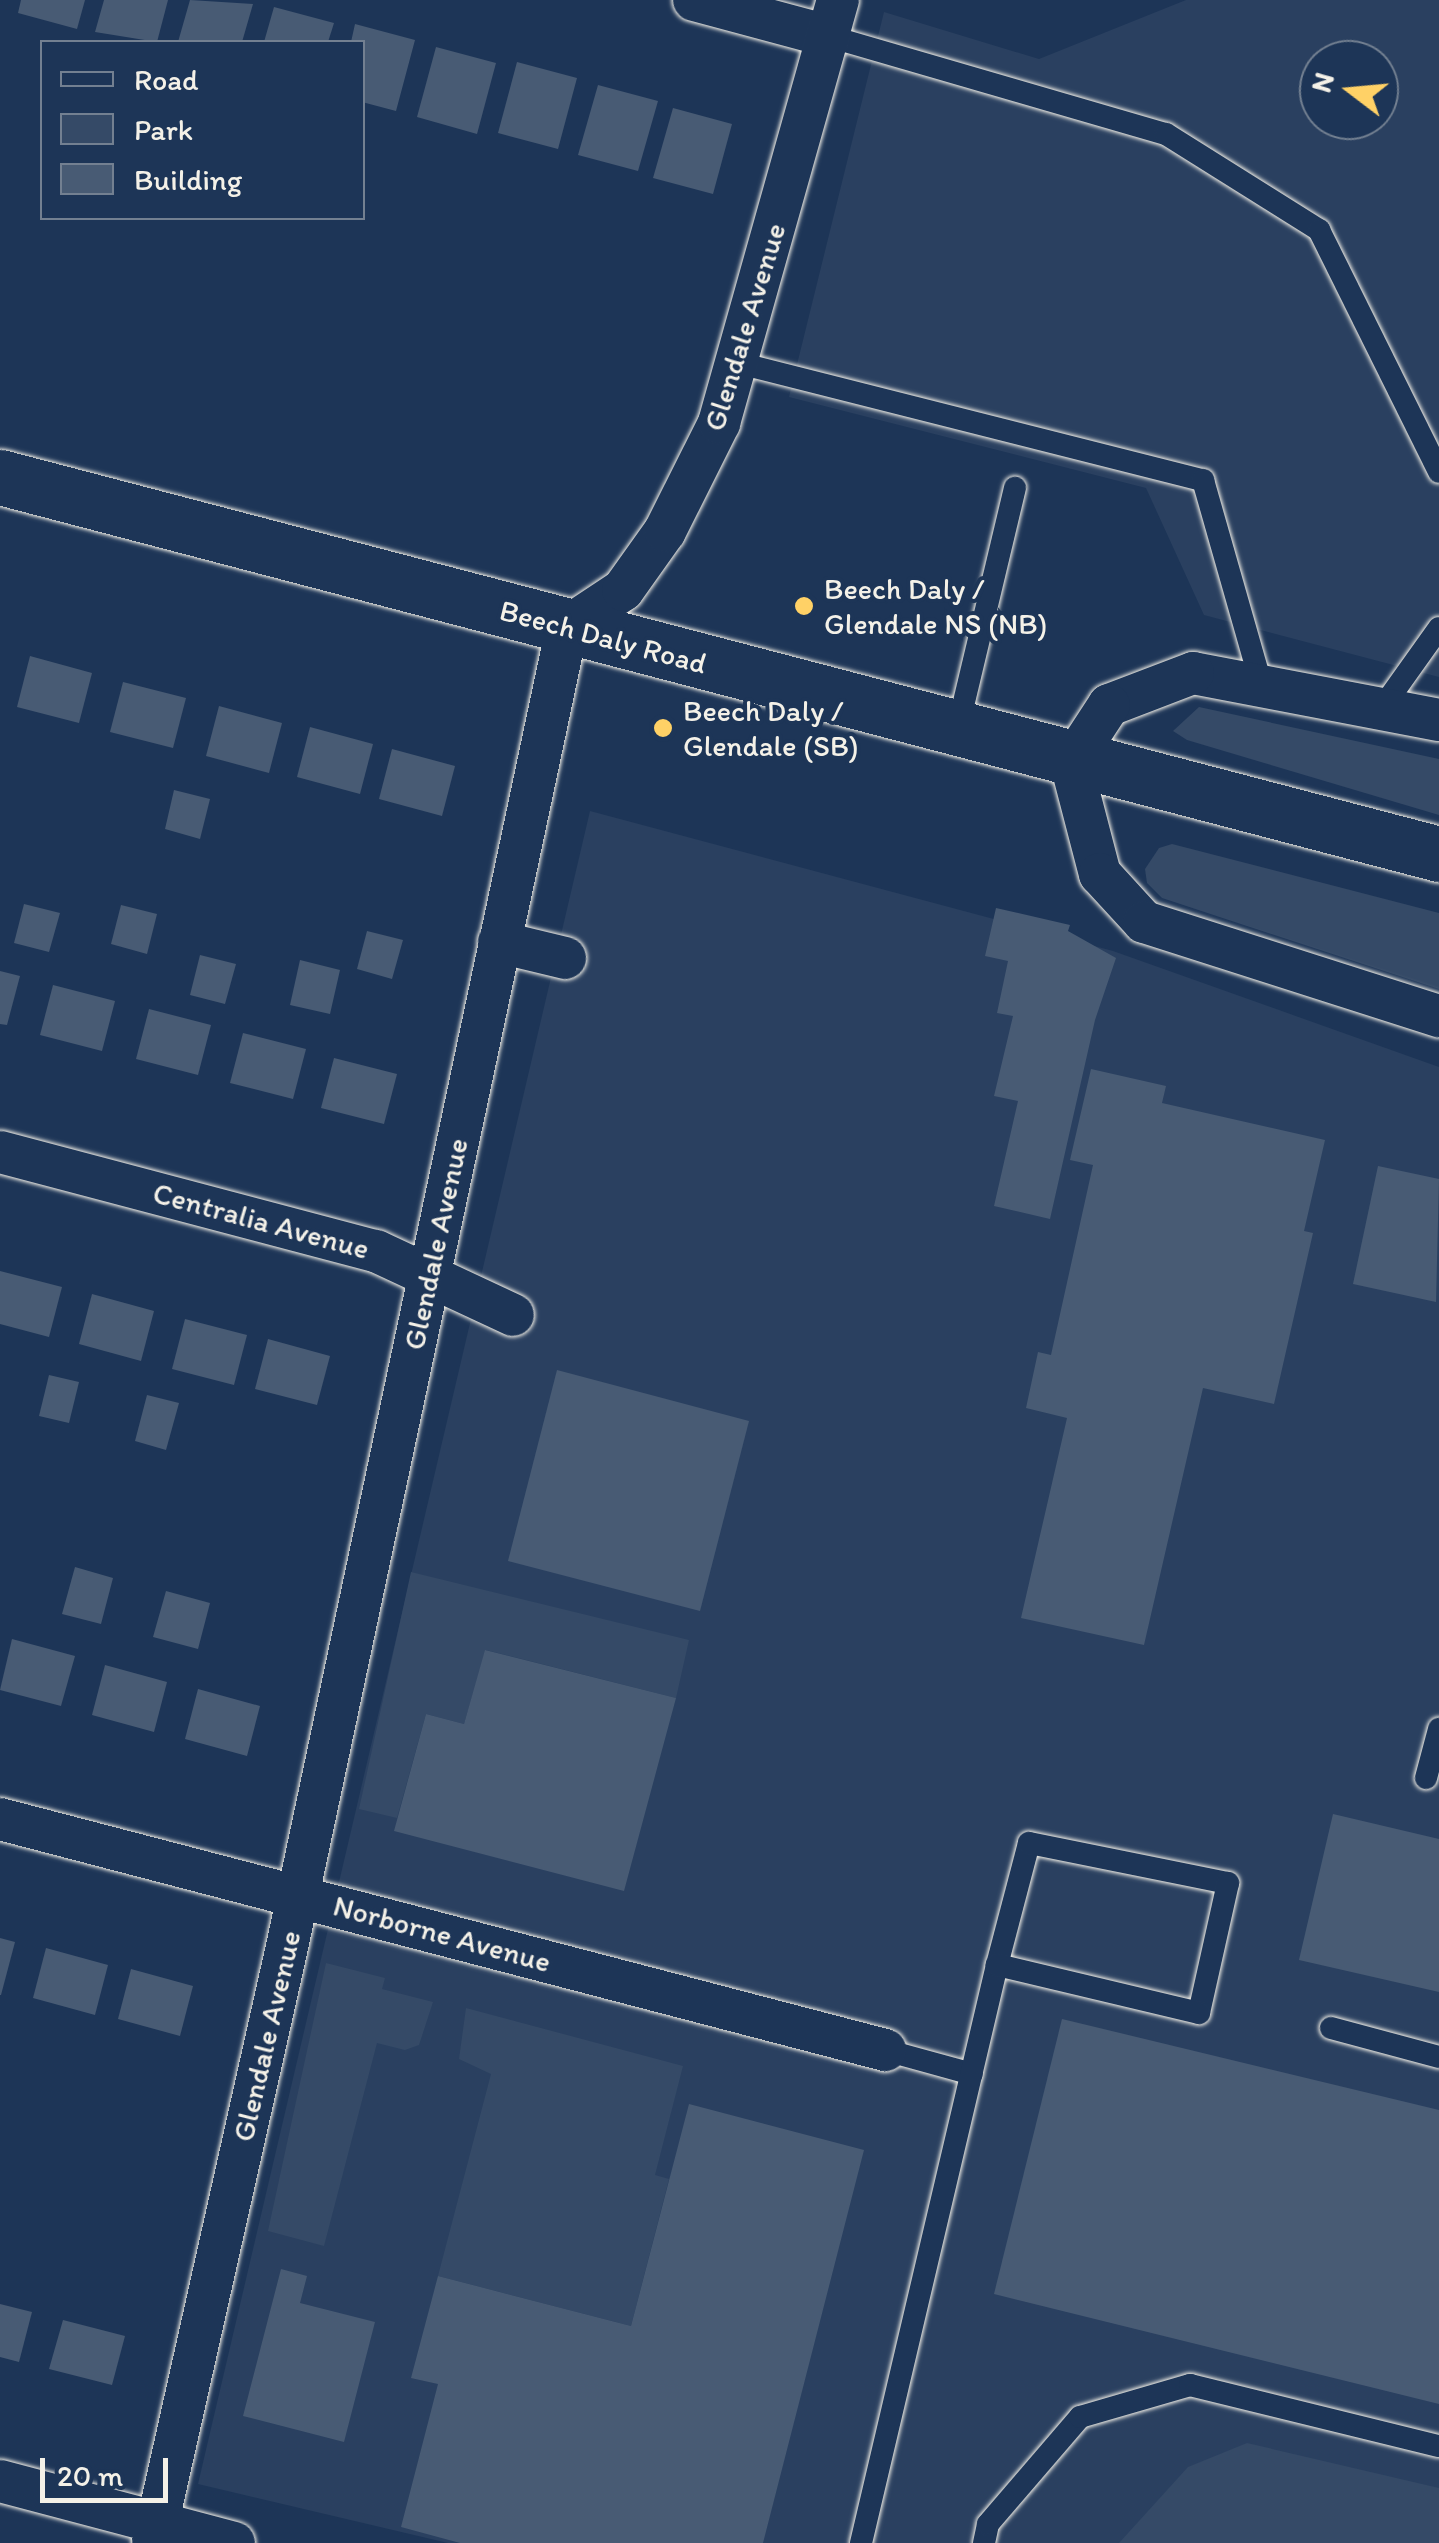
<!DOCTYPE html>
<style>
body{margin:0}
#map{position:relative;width:1439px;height:2543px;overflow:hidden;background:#1d3557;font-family:Itim,sans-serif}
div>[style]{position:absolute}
.built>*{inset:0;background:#2a4060}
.green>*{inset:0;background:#354a67}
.building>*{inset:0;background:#485b74}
.roads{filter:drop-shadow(0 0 2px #f4f1e8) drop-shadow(0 0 2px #f4f1e8)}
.service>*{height:22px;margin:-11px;padding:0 11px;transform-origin:11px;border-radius:11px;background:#1d3557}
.minor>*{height:42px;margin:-21px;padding:0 21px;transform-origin:21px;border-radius:21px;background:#1d3557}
.secondary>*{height:55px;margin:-27.5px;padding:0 27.5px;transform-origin:27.5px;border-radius:27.5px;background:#1d3557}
.dots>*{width:28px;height:28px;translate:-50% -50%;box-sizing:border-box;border:5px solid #1d3557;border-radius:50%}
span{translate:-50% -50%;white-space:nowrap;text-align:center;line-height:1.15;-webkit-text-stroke:8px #1d3557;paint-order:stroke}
.street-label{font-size:30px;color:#f4f1e8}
.poi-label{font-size:30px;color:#f4f1e8}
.left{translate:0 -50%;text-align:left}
.legend{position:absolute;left:40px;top:40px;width:325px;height:180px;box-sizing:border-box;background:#1d3557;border:2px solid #738091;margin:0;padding:12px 18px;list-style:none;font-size:30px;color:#f4f1e8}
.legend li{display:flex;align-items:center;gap:20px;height:50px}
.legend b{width:50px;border:2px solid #738091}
.north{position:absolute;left:1299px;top:40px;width:100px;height:100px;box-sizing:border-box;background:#1d3557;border:2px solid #738091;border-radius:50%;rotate:286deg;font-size:28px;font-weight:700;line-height:40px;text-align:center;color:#f4f1e8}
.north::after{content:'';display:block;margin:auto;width:35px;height:45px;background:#ffd166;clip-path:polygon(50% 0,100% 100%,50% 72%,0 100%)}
.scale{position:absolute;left:40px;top:2458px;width:128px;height:45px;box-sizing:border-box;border:5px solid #f4f1e8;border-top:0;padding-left:12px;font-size:30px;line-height:35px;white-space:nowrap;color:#f4f1e8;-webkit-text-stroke:8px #1d3557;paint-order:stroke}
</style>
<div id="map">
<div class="built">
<div style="clip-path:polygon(evenodd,1186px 0,1439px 0,1439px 677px,1204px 615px,1146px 488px,789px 397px,884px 12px,1039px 59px,1186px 0,1319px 60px,1379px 60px,1379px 120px,1319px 120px,1319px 60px)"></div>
<div style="clip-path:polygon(590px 811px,1113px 951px,1439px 1067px,1439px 2543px,448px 2543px,198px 2484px)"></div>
</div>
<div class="green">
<div style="clip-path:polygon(1199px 707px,1439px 759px,1439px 815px,1187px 740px,1173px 731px)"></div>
<div style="clip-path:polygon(1172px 844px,1439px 913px,1439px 989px,1162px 898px,1147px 883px,1145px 869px,1159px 848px)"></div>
<div style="clip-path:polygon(411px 1572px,689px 1640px,676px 1698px,486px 1650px,464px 1724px,426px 1714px,397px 1818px,359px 1809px)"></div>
<div style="clip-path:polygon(326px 1963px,385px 1978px,382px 1989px,433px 2002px,419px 2045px,405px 2050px,377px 2043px,324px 2246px,268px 2231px)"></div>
<div style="clip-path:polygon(466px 2008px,683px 2066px,655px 2175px,669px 2179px,631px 2326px,438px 2276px,491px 2074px,459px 2059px)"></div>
<div style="clip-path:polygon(1247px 2443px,1439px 2488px,1439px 2543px,1119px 2543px,1188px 2467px)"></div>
</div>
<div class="building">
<div style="clip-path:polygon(21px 0,85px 0,77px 29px,18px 13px)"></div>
<div style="clip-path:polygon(104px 0,168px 0,157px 42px,95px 32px)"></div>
<div style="clip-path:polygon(190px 0,253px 4px,242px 42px,178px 42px)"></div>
<div style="clip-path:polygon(274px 7px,334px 23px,328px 42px,264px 42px)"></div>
<div style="clip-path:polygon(355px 24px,415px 40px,396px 111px,362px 102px,362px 42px,351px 42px)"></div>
<div style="clip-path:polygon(436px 47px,496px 63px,477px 134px,417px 117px)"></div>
<div style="clip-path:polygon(517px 62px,577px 78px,558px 149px,498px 133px)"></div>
<div style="clip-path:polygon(598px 85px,658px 101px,638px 171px,578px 155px)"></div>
<div style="clip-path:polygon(673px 108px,732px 124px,713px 194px,653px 178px)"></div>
<div style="clip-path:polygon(30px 656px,92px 673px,79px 723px,17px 707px)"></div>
<div style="clip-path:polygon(123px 682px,186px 698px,173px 748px,110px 732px)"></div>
<div style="clip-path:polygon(219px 706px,282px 723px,269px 773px,206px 756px)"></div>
<div style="clip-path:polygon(310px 727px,373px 744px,360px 794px,297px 777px)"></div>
<div style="clip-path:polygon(392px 749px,455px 766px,442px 816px,379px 799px)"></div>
<div style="clip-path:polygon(174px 790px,210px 799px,200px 839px,165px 829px)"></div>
<div style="clip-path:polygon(24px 904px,60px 913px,49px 952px,14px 943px)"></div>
<div style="clip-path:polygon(121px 905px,157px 914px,147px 954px,111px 944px)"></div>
<div style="clip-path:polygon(996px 908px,1070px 925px,1068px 931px,1116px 958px,1095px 1020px,1050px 1219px,994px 1206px,1018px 1101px,994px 1096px,1013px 1016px,997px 1013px,1008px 961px,985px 956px)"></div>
<div style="clip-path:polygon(367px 931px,403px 940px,392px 979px,357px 969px)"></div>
<div style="clip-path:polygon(200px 955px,236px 964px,225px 1004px,190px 995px)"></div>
<div style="clip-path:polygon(300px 960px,340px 970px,330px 1014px,290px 1005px)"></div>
<div style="clip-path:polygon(0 971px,20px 976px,7px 1025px,0 1024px)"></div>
<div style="clip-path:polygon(53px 985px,115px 1001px,102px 1051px,40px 1035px)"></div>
<div style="clip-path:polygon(149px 1009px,211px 1025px,198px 1075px,136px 1059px)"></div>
<div style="clip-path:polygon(243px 1033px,306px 1049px,293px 1099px,230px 1083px)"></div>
<div style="clip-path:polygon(334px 1058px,397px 1074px,384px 1124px,321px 1108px)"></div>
<div style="clip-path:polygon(1091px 1069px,1166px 1086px,1162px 1103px,1325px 1140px,1304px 1231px,1313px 1233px,1274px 1404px,1203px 1388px,1144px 1645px,1021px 1618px,1067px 1418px,1026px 1408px,1038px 1352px,1051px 1355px,1093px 1165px,1070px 1160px)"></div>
<div style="clip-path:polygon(1378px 1166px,1439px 1179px,1436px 1302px,1353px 1284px)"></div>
<div style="clip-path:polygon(0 1271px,62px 1287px,49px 1337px,0 1324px)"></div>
<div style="clip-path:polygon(92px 1294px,154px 1311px,141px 1361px,79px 1344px)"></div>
<div style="clip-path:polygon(185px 1319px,247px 1335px,234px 1385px,172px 1369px)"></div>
<div style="clip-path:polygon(268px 1339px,330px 1356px,317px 1405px,255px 1389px)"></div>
<div style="clip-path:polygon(557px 1370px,749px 1421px,700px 1611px,508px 1561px)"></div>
<div style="clip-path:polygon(49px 1375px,79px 1382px,69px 1423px,39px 1416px)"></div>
<div style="clip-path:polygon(147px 1395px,179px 1403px,166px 1450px,135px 1441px)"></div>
<div style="clip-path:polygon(75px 1567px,113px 1578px,101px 1624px,62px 1614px)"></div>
<div style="clip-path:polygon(166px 1591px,210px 1603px,198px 1649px,153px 1637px)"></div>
<div style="clip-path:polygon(12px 1639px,75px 1656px,61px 1706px,0 1690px)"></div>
<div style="clip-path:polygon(485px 1650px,676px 1698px,624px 1891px,394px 1831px,426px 1714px,464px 1724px)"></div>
<div style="clip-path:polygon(105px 1665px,167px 1682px,154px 1732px,92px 1715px)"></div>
<div style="clip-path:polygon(198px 1689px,260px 1706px,247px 1756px,185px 1739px)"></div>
<div style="clip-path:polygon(1333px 1814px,1439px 1839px,1439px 1992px,1299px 1960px)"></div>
<div style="clip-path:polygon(0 1938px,15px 1942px,1px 1995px,0 1995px)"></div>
<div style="clip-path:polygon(46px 1948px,108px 1965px,95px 2015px,33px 1998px)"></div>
<div style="clip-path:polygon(131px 1969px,193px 1986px,180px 2036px,118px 2019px)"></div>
<div style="clip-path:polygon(1062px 2019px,1439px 2110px,1439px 2404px,994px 2294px)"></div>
<div style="clip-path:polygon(689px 2104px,864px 2150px,763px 2543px,460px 2543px,401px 2527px,438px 2384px,411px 2378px,438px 2276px,631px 2326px)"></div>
<div style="clip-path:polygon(281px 2269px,307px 2276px,300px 2303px,375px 2322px,344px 2442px,243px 2416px)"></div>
<div style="clip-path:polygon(0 2304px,32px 2312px,19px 2362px,0 2357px)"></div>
<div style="clip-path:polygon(63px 2320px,125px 2336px,112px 2385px,49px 2369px)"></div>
</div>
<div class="roads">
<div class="service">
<div style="left:828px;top:36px;width:352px;rotate:16.2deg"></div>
<div style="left:1166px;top:134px;width:181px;rotate:32.1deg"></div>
<div style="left:1319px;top:230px;width:270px;rotate:63.6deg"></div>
<div style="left:739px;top:363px;width:479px;rotate:14.2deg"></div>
<div style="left:1203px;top:480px;width:212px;rotate:74.1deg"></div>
<div style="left:1382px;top:708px;width:98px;rotate:-54.5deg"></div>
<div style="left:958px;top:727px;width:246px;rotate:-76.6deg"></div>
<div style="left:1426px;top:1778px;width:51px;rotate:-75.1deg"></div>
<div style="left:1331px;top:2028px;width:112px;rotate:15deg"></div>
<div style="left:885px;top:2050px;width:90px;rotate:15.4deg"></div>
<div style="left:861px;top:2543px;width:594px;rotate:-76.76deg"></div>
<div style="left:997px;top:1965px;width:126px;rotate:-75.3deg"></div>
<div style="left:1029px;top:1843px;width:203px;rotate:11.4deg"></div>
<div style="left:1228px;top:1883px;width:133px;rotate:102.6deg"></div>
<div style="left:1199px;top:2013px;width:208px;rotate:-166.6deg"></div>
<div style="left:984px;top:2543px;width:19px;rotate:-78deg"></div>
<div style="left:988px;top:2524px;width:141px;rotate:-49.3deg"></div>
<div style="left:1080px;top:2417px;width:115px;rotate:-16.2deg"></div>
<div style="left:1190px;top:2385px;width:256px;rotate:13.8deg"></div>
</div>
<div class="minor">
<div style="left:694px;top:0;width:139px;rotate:15deg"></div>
<div style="left:1439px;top:720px;width:250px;rotate:-169.2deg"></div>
<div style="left:1193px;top:673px;width:90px;rotate:159.1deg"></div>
<div style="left:1109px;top:705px;width:69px;rotate:123.2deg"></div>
<div style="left:1071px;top:763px;width:115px;rotate:75.4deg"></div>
<div style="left:1100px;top:874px;width:65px;rotate:47.5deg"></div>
<div style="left:1144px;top:922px;width:310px;rotate:17.7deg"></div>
<div style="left:499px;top:942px;width:68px;rotate:13.6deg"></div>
<div style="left:0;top:1152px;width:389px;rotate:14.8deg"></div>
<div style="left:376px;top:1251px;width:151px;rotate:25deg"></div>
<div style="left:0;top:1819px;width:915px;rotate:14.63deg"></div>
<div style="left:0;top:2481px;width:242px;rotate:14.8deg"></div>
<div style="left:153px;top:2543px;width:611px;rotate:-77.33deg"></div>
<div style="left:287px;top:1947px;width:1349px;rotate:-78.02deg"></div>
<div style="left:567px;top:627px;width:67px;rotate:-33.5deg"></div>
<div style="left:623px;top:590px;width:72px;rotate:-54.6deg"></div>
<div style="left:665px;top:531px;width:121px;rotate:-63.4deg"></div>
<div style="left:719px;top:423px;width:439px;rotate:-74.3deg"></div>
</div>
<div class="secondary">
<div style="left:0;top:477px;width:1488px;rotate:14.68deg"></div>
</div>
</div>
<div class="dots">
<div style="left:804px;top:606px;background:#ffd166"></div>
<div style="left:663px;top:728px;background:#ffd166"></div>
</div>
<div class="street-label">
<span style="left:745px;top:327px;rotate:-73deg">Glendale Avenue</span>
<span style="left:603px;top:637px;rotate:15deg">Beech Daly Road</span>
<span style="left:261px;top:1221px;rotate:15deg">Centralia Avenue</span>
<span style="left:436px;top:1244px;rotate:-78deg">Glendale Avenue</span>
<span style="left:442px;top:1934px;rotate:15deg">Norborne Avenue</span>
<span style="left:267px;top:2036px;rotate:-77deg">Glendale Avenue</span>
</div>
<div class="poi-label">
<span class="left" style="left:824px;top:606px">Beech Daly /<br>Glendale NS (NB)</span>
<span class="left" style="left:683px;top:728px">Beech Daly /<br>Glendale (SB)</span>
</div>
<ul class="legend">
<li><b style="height:12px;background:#1d3557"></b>Road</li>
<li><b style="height:28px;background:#354a67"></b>Park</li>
<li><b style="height:28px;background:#485b74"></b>Building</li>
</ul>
<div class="north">N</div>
<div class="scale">20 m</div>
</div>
